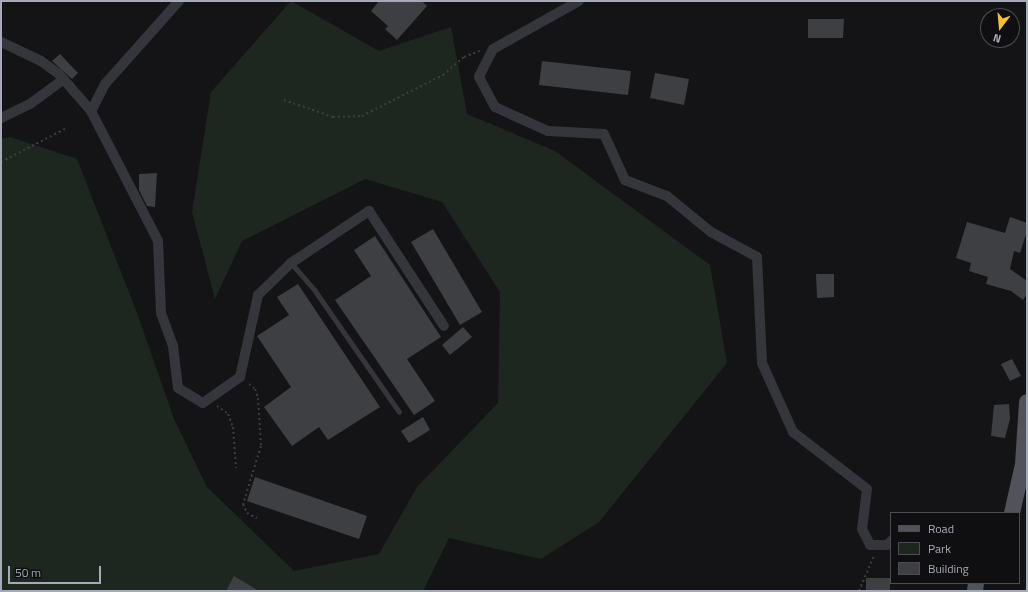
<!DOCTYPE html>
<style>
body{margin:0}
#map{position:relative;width:1028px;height:592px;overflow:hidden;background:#141416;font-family:"Titillium Web",sans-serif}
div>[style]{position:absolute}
.green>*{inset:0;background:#1e2620}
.building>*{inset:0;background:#3e3f43}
.path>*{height:2px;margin-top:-1px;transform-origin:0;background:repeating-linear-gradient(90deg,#3b3d42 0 2px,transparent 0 5px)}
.lane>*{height:5px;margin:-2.5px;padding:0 2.5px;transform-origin:2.5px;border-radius:2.5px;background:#35363b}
.street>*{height:10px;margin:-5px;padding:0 5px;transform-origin:5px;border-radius:5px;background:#35363b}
.primary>*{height:16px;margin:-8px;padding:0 8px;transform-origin:8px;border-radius:8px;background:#51525a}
span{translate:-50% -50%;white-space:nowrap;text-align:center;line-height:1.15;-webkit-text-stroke:4px #0f0f11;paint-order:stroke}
.frame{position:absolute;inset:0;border:2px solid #a6aab6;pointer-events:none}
.legend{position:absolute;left:890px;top:512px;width:130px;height:72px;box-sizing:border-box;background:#0f0f11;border:1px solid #4b4d53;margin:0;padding:5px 7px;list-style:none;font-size:12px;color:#a6aab6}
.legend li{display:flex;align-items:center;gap:8px;height:20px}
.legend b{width:20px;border:1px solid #4b4d53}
.north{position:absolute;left:980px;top:8px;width:40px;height:40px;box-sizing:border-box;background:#0f0f11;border:1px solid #4b4d53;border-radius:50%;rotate:196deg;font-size:11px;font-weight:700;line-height:16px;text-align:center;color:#a6aab6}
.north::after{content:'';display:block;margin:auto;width:14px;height:18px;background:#f2c130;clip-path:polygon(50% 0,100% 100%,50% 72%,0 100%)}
.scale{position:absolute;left:8px;top:566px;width:93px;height:18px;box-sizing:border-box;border:2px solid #a6aab6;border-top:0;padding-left:5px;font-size:12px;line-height:14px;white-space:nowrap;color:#a6aab6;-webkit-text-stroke:3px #0f0f11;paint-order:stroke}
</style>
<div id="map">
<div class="green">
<div style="clip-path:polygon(291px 1px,379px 51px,451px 27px,467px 114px,555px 151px,710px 265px,727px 363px,599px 522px,541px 559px,449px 538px,423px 591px,1px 591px,1px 139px,10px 137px,77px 159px,137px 313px,174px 419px,207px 487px,294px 571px,379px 554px,417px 487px,498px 403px,500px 292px,442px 202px,365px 179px,242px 241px,215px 299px,192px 212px,211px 92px)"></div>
</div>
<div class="building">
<div style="clip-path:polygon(379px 1px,422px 1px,427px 6px,397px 40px,385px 29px,388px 26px,371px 11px)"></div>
<div style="clip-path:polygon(808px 19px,844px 19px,843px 38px,808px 38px)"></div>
<div style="clip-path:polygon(60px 54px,78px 73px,72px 79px,52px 61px)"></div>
<div style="clip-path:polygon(542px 61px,631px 71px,628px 95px,539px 85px)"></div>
<div style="clip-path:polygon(655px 73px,689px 79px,684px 105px,650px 98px)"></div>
<div style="clip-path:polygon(157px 173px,155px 207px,147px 206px,139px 190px,139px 174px)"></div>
<div style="clip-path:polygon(1010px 217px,1027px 223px,1027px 231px,1020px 253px,1014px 251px,1010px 269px,1027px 281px,1027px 294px,1023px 300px,1011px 291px,986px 284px,988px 277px,969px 271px,971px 263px,956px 258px,967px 222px,1005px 233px)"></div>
<div style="clip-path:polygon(433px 229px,482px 312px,460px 325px,411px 242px)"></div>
<div style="clip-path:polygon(375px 236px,441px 337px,407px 359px,435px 401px,414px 415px,335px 300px,371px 276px,354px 250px)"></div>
<div style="clip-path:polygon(816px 274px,834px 274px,834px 297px,817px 298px)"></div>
<div style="clip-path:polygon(298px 284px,380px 407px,328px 440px,319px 427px,292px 446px,264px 407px,291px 387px,257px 336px,289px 315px,277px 297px)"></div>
<div style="clip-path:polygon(463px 327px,472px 337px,450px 355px,442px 345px)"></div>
<div style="clip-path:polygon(1012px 359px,1021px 376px,1010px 381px,1001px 364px)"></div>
<div style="clip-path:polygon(1009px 404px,1010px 419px,1005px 438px,991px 436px,994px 405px)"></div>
<div style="clip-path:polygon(423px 417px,430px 430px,409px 443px,401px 431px)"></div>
<div style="clip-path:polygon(255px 477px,367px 516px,359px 539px,247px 501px)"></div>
<div style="clip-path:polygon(234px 576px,259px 591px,226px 591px)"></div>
<div style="clip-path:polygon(866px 578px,890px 578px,890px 591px,866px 591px)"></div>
</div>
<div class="path">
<div style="left:284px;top:100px;width:52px;rotate:19.1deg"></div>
<div style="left:333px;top:117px;width:29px;rotate:-2deg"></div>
<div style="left:362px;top:116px;width:91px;rotate:-26.8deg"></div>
<div style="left:443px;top:75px;width:28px;rotate:-41deg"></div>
<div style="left:464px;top:57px;width:17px;rotate:-21deg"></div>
<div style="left:1px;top:162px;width:72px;rotate:-27.3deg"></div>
<div style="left:249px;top:384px;width:8px;rotate:40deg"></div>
<div style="left:255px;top:389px;width:9px;rotate:72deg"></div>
<div style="left:258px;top:398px;width:48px;rotate:86.4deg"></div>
<div style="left:261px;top:446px;width:61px;rotate:107.2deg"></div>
<div style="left:243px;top:504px;width:10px;rotate:66deg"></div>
<div style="left:247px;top:513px;width:11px;rotate:27deg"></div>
<div style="left:217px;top:406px;width:14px;rotate:36deg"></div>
<div style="left:228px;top:414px;width:14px;rotate:69deg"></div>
<div style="left:233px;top:427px;width:41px;rotate:85.8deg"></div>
<div style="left:859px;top:591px;width:39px;rotate:-67deg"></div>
</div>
<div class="lane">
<div style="left:291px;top:263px;width:37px;rotate:49deg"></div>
<div style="left:315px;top:291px;width:147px;rotate:55.2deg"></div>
</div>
<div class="street">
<div style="left:179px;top:1px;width:111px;rotate:131.7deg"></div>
<div style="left:105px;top:84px;width:30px;rotate:117deg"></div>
<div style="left:91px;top:111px;width:146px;rotate:62.7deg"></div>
<div style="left:158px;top:241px;width:72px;rotate:87.6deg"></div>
<div style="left:161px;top:313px;width:35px;rotate:70deg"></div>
<div style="left:173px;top:346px;width:42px;rotate:83.2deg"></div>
<div style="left:178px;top:388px;width:29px;rotate:31deg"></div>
<div style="left:203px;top:403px;width:45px;rotate:-35.1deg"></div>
<div style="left:240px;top:377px;width:84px;rotate:-77.6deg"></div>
<div style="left:258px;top:295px;width:46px;rotate:-44.1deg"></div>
<div style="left:291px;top:263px;width:94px;rotate:-33.7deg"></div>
<div style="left:369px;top:211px;width:137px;rotate:56.9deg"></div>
<div style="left:579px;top:1px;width:98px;rotate:150.8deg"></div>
<div style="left:493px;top:49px;width:31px;rotate:117deg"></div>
<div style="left:479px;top:77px;width:34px;rotate:62deg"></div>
<div style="left:495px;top:107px;width:58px;rotate:24.4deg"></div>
<div style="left:548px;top:131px;width:56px;rotate:3.1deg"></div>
<div style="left:604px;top:134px;width:51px;rotate:65.5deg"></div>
<div style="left:625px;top:180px;width:45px;rotate:20.9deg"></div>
<div style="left:667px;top:196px;width:57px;rotate:39.3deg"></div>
<div style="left:711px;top:232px;width:52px;rotate:28.5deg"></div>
<div style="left:757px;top:257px;width:106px;rotate:87.3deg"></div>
<div style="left:762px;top:363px;width:76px;rotate:65.8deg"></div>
<div style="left:793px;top:432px;width:93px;rotate:37.6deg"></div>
<div style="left:867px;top:489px;width:40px;rotate:97.1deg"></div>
<div style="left:862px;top:529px;width:18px;rotate:63deg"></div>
<div style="left:870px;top:545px;width:17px"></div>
<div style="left:887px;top:545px;width:6px;rotate:-45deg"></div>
<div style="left:1px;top:42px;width:44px;rotate:25.4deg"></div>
<div style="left:41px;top:61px;width:22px;rotate:36deg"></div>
<div style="left:59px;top:74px;width:49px;rotate:49.1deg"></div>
<div style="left:1px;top:118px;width:32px;rotate:-26deg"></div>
<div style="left:30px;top:104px;width:42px;rotate:-36.3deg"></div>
</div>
<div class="primary">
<div style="left:1012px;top:513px;width:50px;rotate:-77.3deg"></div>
<div style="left:1023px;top:464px;width:62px;rotate:-86.3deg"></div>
<div style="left:975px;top:591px;width:8px;rotate:-83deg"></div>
</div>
<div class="frame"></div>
<ul class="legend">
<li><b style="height:5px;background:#51525a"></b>Road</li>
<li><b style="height:11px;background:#1e2620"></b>Park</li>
<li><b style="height:11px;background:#3e3f43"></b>Building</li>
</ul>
<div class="north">N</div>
<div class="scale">50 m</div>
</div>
